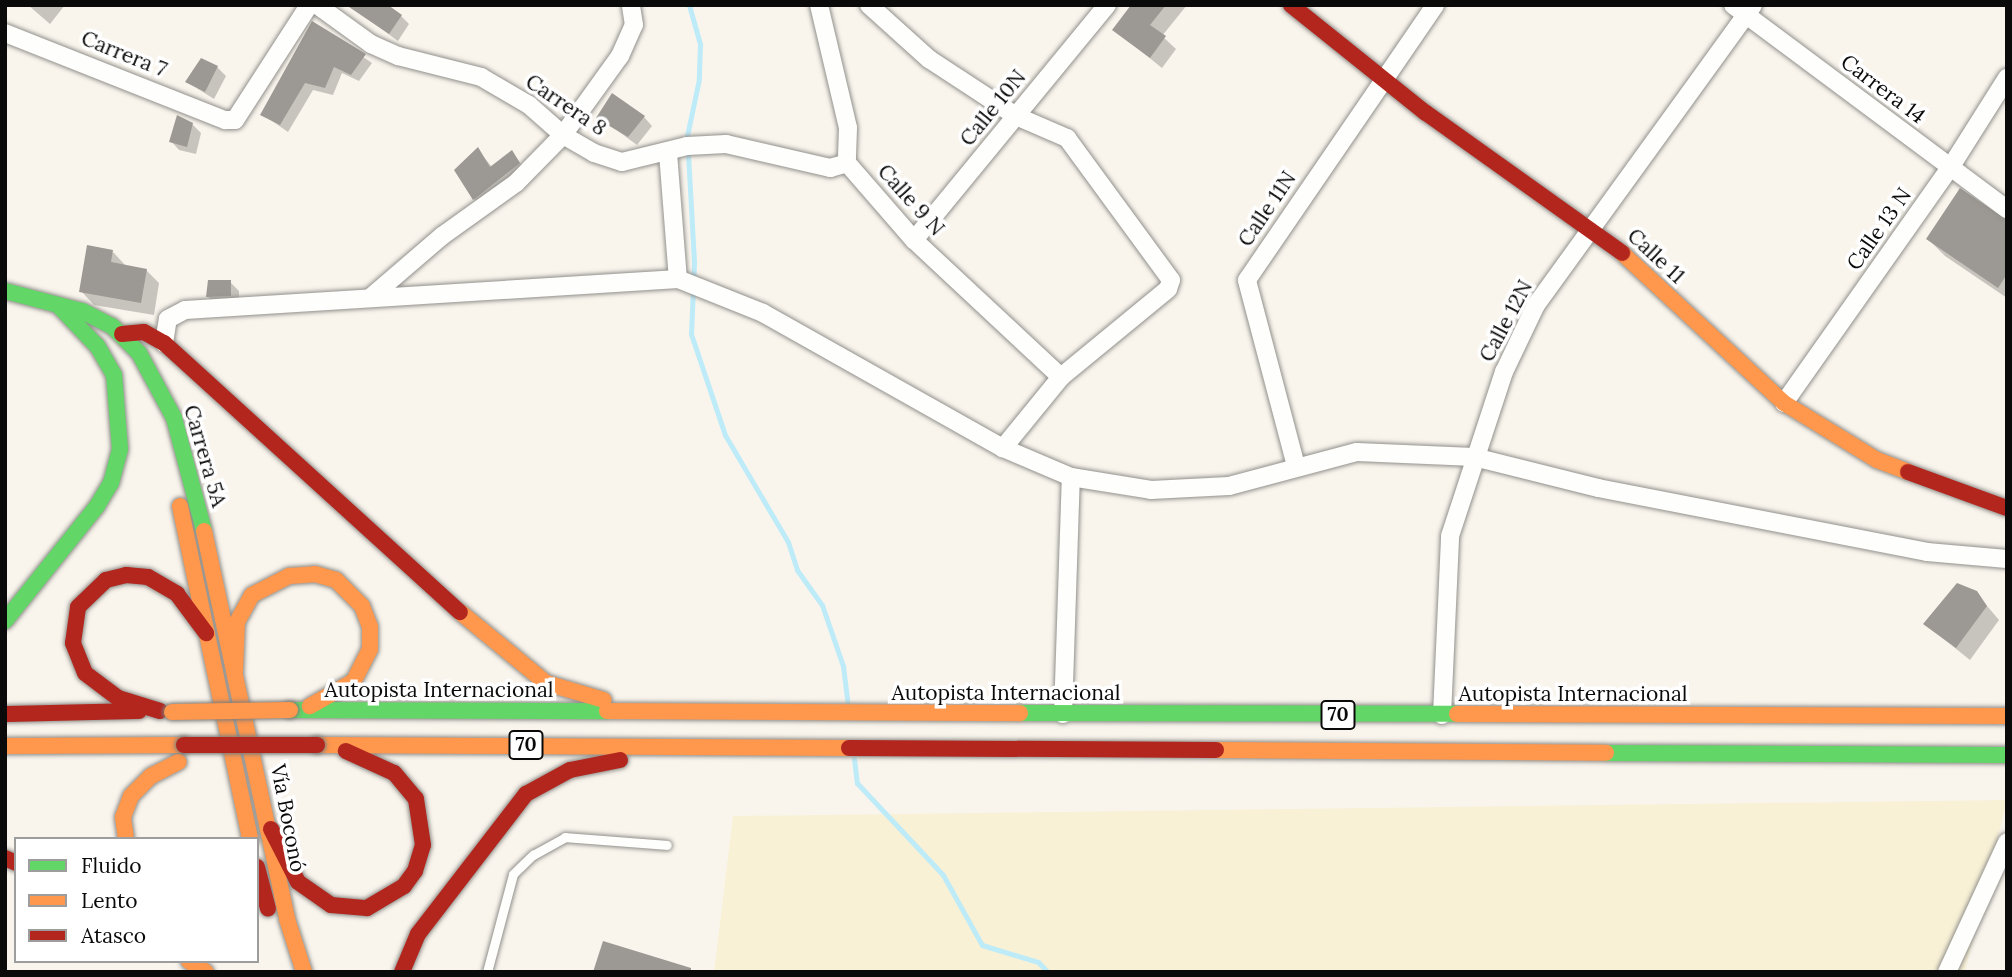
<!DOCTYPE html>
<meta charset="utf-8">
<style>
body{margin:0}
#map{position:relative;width:2012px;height:977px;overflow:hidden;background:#f9f5ed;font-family:Lora,serif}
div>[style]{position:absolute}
.farmland>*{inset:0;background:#f8f1d6}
.shadow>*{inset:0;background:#0003}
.stream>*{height:5px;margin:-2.5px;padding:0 2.5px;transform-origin:2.5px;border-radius:2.5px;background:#beebf8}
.building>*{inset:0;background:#9c9893}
.roads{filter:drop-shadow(0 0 2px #92908c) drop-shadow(0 0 2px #92908c)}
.lane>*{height:9px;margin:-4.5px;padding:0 4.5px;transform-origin:4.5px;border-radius:4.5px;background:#fefefc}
.street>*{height:18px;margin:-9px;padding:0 9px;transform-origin:9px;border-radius:9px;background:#fefefc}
.fast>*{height:16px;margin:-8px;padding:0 8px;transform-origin:8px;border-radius:8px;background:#63d668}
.slow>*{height:16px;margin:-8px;padding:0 8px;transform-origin:8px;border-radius:8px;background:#ff974d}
.jam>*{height:16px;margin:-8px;padding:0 8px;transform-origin:8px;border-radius:8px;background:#b3261e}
.bridges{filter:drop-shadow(0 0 2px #7f7d7a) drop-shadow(0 0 2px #7f7d7a)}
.slow-bridge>*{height:16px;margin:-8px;padding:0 8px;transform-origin:8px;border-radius:8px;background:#ff974d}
.jam-bridge>*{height:16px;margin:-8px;padding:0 8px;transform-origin:8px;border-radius:8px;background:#b3261e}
span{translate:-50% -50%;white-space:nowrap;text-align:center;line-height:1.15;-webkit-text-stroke:7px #fff;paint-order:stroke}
.shield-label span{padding:2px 5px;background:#fff;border:2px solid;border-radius:5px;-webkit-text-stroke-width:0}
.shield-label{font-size:19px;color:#0a0a0a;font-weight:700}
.street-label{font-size:21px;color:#0a0a0a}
.frame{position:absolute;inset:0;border:7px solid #0a0a0a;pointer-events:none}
.legend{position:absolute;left:14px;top:837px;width:245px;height:126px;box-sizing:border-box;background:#fff;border:2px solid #9d9d9d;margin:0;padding:9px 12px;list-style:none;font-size:21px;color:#0a0a0a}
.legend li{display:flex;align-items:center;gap:14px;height:35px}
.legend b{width:35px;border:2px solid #9d9d9d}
</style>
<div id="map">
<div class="farmland">
<div style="clip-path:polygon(2007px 800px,1965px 972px,714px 972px,733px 816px)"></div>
</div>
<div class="shadow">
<div style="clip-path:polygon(28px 5px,65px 5px,50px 24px)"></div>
<div style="clip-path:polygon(349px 5px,401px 16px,409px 24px,398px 41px)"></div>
<div style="clip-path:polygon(1133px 5px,1187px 5px,1162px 36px,1176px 49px,1162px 68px,1115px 30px)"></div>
<div style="clip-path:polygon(313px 23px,372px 63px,359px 81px,342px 73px,333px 95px,313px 90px,288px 132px,262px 114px)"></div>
<div style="clip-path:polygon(217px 67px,226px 76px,214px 99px,187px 82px)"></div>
<div style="clip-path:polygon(599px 117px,644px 117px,652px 126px,637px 145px)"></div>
<div style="clip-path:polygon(192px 124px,201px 133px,196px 154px,179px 150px,171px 141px)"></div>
<div style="clip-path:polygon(478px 150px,492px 167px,512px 152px,527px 172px,482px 207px,474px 199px)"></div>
<div style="clip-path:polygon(2007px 222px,2007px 298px,1945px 256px,1928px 239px)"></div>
<div style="clip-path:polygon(113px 252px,126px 266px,146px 270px,159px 283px,154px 315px,94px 305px,81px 291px)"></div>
<div style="clip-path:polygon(230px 282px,239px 291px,239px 304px,216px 305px,208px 297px)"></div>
<div style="clip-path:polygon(1976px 593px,1999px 620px,1970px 660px,1925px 624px)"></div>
</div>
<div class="stream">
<div style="left:689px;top:5px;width:41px;rotate:74.2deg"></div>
<div style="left:700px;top:44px;width:35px;rotate:92deg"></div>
<div style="left:699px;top:79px;width:58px;rotate:101.9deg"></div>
<div style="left:687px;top:136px;width:127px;rotate:86.8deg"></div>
<div style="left:694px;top:263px;width:71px;rotate:92.4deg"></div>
<div style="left:691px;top:334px;width:107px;rotate:71.4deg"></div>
<div style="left:725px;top:435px;width:124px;rotate:59.5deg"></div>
<div style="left:788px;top:542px;width:29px;rotate:72deg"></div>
<div style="left:797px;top:570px;width:43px;rotate:54.5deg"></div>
<div style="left:822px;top:605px;width:65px;rotate:71deg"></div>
<div style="left:843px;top:666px;width:35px;rotate:83deg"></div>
<div style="left:854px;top:759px;width:24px;rotate:83deg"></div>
<div style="left:857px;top:783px;width:126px;rotate:46.9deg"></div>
<div style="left:943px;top:875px;width:80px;rotate:60.9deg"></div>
<div style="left:982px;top:945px;width:59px;rotate:16.9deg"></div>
<div style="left:1038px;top:962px;width:14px;rotate:45deg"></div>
</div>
<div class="building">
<div style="clip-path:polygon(346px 5px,388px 5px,402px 15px,389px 34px)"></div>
<div style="clip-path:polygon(1131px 5px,1166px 5px,1150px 25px,1166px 36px,1150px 58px,1112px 30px)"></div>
<div style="clip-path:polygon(312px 21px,366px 54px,351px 75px,334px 67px,325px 88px,305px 83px,280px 125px,260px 115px)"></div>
<div style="clip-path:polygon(201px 58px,218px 66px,205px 92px,185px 82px)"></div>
<div style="clip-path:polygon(612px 93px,645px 116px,628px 137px,596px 118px)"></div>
<div style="clip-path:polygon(177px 115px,193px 123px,187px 147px,169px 142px)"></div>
<div style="clip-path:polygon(478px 147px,490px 167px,512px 150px,520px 163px,473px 200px,454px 170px)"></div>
<div style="clip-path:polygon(1960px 188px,2007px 220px,2007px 274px,1998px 288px,1926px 239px)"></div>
<div style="clip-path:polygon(87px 245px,113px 250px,111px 262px,147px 269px,141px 303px,79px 292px)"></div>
<div style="clip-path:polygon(208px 280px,231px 280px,231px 296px,206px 297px)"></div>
<div style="clip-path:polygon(1957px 583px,1977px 591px,1987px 606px,1956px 648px,1923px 624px)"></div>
<div style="clip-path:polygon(603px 941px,691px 968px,691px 972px,593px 972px)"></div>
</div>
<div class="roads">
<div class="lane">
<div style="left:487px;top:972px;width:101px;rotate:-75.1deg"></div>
<div style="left:513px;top:874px;width:28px;rotate:-44deg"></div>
<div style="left:533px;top:855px;width:37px;rotate:-29deg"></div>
<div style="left:565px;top:837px;width:102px;rotate:4.5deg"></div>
</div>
<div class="street">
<div style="left:317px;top:5px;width:67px;rotate:35.8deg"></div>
<div style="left:371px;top:44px;width:30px;rotate:24deg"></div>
<div style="left:398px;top:56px;width:86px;rotate:14.2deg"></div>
<div style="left:481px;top:77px;width:56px;rotate:30.3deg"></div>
<div style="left:529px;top:105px;width:45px;rotate:41.4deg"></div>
<div style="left:563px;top:135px;width:36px;rotate:30deg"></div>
<div style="left:594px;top:153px;width:29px;rotate:18deg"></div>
<div style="left:622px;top:162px;width:67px;rotate:-13.8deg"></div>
<div style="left:687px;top:146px;width:39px;rotate:-3deg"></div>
<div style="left:726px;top:144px;width:107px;rotate:13deg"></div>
<div style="left:830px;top:168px;width:18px;rotate:-16deg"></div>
<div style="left:819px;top:5px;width:126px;rotate:76.7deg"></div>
<div style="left:848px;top:128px;width:35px;rotate:92deg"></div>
<div style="left:869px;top:5px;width:81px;rotate:42deg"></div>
<div style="left:929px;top:59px;width:104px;rotate:33.2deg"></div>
<div style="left:1016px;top:116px;width:56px;rotate:23.3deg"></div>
<div style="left:1067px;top:138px;width:176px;rotate:53.8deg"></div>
<div style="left:1171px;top:280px;width:9px;rotate:108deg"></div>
<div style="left:1168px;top:289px;width:139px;rotate:140.6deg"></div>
<div style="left:1061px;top:377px;width:92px;rotate:129.2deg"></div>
<div style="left:1733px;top:5px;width:342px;rotate:36.7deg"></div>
<div style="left:5px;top:33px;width:237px;rotate:21.6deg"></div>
<div style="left:225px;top:120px;width:10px"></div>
<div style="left:235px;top:120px;width:137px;rotate:-57.2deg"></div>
<div style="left:668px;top:153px;width:126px;rotate:85.5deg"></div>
<div style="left:847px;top:163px;width:102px;rotate:49deg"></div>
<div style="left:914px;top:240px;width:201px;rotate:43deg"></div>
<div style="left:914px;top:240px;width:304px;rotate:-50.6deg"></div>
<div style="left:371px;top:297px;width:94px;rotate:-40.7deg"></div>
<div style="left:442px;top:236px;width:91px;rotate:-35.6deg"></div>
<div style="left:516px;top:183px;width:67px;rotate:-45.6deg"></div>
<div style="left:563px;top:135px;width:97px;rotate:-54.2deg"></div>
<div style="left:620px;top:56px;width:34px;rotate:-66deg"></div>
<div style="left:634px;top:25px;width:20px;rotate:-99deg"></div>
<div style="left:164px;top:343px;width:24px;rotate:-81deg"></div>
<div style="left:168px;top:319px;width:19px;rotate:-28deg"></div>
<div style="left:185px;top:310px;width:494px;rotate:-3.6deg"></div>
<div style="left:678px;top:279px;width:92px;rotate:21.8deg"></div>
<div style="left:763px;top:313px;width:275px;rotate:29.4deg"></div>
<div style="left:1003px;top:448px;width:74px;rotate:23.1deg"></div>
<div style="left:1071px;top:477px;width:81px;rotate:9.2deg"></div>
<div style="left:1151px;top:490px;width:78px;rotate:-2.9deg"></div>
<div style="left:1229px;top:486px;width:132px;rotate:-14.9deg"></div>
<div style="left:1357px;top:452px;width:117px;rotate:2.4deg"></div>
<div style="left:1474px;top:457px;width:128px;rotate:14deg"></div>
<div style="left:1598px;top:488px;width:335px;rotate:11deg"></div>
<div style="left:1927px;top:552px;width:80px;rotate:5deg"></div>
<div style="left:1784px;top:403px;width:288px;rotate:-54.8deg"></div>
<div style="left:1950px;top:168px;width:107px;rotate:-57.7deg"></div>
<div style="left:1296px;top:466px;width:192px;rotate:-104.8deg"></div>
<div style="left:1247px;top:280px;width:333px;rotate:-55.6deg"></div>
<div style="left:1063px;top:714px;width:237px;rotate:-88.1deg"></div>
<div style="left:1442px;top:715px;width:179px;rotate:-87.4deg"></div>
<div style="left:1450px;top:536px;width:173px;rotate:-71.8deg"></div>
<div style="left:1504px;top:372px;width:74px;rotate:-64.5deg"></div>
<div style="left:1536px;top:305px;width:370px;rotate:-54.1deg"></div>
<div style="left:1947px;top:972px;width:143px;rotate:-65.2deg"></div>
</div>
<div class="fast">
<div style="left:5px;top:291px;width:80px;rotate:14.6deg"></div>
<div style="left:82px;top:311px;width:34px;rotate:27deg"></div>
<div style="left:112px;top:326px;width:38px;rotate:45deg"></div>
<div style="left:139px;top:353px;width:74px;rotate:61.7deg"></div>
<div style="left:174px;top:418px;width:117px;rotate:75.1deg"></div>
<div style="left:5px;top:621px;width:147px;rotate:-51.3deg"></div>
<div style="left:97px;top:506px;width:27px;rotate:-59deg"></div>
<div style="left:111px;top:483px;width:35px;rotate:-75deg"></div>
<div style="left:120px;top:449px;width:74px;rotate:-94.6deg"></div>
<div style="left:114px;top:375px;width:34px;rotate:-120deg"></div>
<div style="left:97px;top:346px;width:57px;rotate:-133.6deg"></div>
<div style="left:290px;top:710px;width:317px;rotate:0.2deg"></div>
<div style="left:1020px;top:713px;width:437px;rotate:0.1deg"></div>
<div style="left:1606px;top:753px;width:401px;rotate:0.3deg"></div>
</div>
<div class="slow">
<div style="left:1622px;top:253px;width:221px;rotate:42.8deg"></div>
<div style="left:1784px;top:403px;width:109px;rotate:31.5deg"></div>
<div style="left:1877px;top:460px;width:33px;rotate:21deg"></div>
<div style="left:180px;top:506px;width:340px;rotate:78.1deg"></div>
<div style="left:204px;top:531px;width:397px;rotate:77.9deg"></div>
<div style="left:287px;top:919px;width:56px;rotate:72.2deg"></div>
<div style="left:460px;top:612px;width:112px;rotate:39.5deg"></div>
<div style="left:546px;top:683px;width:60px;rotate:16.3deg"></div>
<div style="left:235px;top:671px;width:49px;rotate:-87.7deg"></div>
<div style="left:237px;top:622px;width:31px;rotate:-61deg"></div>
<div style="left:252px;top:595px;width:42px;rotate:-27.2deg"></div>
<div style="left:289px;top:576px;width:26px;rotate:-4deg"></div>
<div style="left:315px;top:574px;width:22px;rotate:16deg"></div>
<div style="left:336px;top:580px;width:37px;rotate:45deg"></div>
<div style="left:362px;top:606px;width:22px;rotate:69deg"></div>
<div style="left:370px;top:627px;width:22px;rotate:90deg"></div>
<div style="left:370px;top:649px;width:36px;rotate:117deg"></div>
<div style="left:354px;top:681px;width:51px;rotate:150.4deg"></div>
<div style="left:607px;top:711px;width:413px;rotate:0.3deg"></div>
<div style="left:1457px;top:714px;width:550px;rotate:0.21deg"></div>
<div style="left:317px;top:745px;width:532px;rotate:0.32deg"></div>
<div style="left:5px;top:746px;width:179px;rotate:-0.3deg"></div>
<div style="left:1216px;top:750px;width:390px;rotate:0.4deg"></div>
<div style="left:126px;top:839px;width:22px;rotate:-98deg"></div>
<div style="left:123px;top:817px;width:22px;rotate:-69deg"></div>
<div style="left:131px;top:796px;width:28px;rotate:-45deg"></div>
<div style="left:151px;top:776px;width:31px;rotate:-27deg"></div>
<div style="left:189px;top:961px;width:20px;rotate:33deg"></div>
</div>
<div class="jam">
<div style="left:1291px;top:5px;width:173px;rotate:38.7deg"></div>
<div style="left:1426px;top:113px;width:241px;rotate:35.5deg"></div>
<div style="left:122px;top:334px;width:22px;rotate:-5deg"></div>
<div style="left:144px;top:332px;width:23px;rotate:29deg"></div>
<div style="left:164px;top:343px;width:400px;rotate:42.3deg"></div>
<div style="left:1908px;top:472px;width:105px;rotate:20deg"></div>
<div style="left:160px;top:711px;width:44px;rotate:-162.8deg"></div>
<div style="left:118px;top:698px;width:41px;rotate:-142.9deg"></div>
<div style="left:85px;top:673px;width:32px;rotate:-112deg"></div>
<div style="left:73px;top:643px;width:36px;rotate:-82deg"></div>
<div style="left:78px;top:607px;width:39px;rotate:-44deg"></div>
<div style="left:106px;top:580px;width:21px;rotate:-14deg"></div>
<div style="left:126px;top:575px;width:22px;rotate:5deg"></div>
<div style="left:148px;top:577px;width:34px;rotate:30deg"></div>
<div style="left:177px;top:594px;width:49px;rotate:53.4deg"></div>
<div style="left:5px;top:714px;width:134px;rotate:-1.3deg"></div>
<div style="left:849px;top:748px;width:367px;rotate:0.3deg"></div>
<div style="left:271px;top:829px;width:59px;rotate:63deg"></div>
<div style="left:298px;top:882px;width:40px;rotate:34.9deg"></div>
<div style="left:331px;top:905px;width:36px;rotate:5deg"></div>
<div style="left:367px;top:908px;width:43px;rotate:-30.7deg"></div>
<div style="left:404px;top:886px;width:19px;rotate:-54deg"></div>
<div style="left:415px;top:871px;width:27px;rotate:-73deg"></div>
<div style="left:423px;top:845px;width:47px;rotate:-98.7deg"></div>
<div style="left:416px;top:799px;width:34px;rotate:-130deg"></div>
<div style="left:394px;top:773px;width:53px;rotate:-155.4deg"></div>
<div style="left:5px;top:858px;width:12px;rotate:24deg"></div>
<div style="left:257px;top:867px;width:43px;rotate:75.3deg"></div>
<div style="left:402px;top:972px;width:41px;rotate:-67.2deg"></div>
<div style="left:418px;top:934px;width:177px;rotate:-52.4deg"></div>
<div style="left:526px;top:794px;width:50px;rotate:-28.6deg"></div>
<div style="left:570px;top:770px;width:51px;rotate:-11.3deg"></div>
</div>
</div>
<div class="bridges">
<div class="slow-bridge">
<div style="left:172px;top:712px;width:118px;rotate:-1deg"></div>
</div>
<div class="jam-bridge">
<div style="left:184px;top:745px;width:133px"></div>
</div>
</div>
<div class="shield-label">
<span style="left:1338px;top:715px">70</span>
<span style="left:526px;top:745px">70</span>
</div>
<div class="street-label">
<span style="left:124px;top:54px;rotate:22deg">Carrera 7</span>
<span style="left:1883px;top:89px;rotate:37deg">Carrera 14</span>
<span style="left:566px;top:105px;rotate:34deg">Carrera 8</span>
<span style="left:993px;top:108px;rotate:-51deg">Calle 10N</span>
<span style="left:911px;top:200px;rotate:48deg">Calle 9 N</span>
<span style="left:1267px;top:209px;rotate:-56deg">Calle 11N</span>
<span style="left:1879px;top:229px;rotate:-55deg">Calle 13 N</span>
<span style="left:1656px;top:256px;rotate:43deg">Calle 11</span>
<span style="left:1506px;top:321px;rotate:-62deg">Calle 12N</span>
<span style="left:205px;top:456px;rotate:74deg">Carrera 5A</span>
<span style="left:439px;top:690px">Autopista Internacional</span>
<span style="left:1006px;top:693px">Autopista Internacional</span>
<span style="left:1573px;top:694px">Autopista Internacional</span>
<span style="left:288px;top:818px;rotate:79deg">Vía Boconó</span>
</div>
<div class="frame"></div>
<ul class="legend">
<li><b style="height:9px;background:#63d668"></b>Fluido</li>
<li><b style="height:9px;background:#ff974d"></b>Lento</li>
<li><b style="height:9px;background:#b3261e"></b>Atasco</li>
</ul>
</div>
